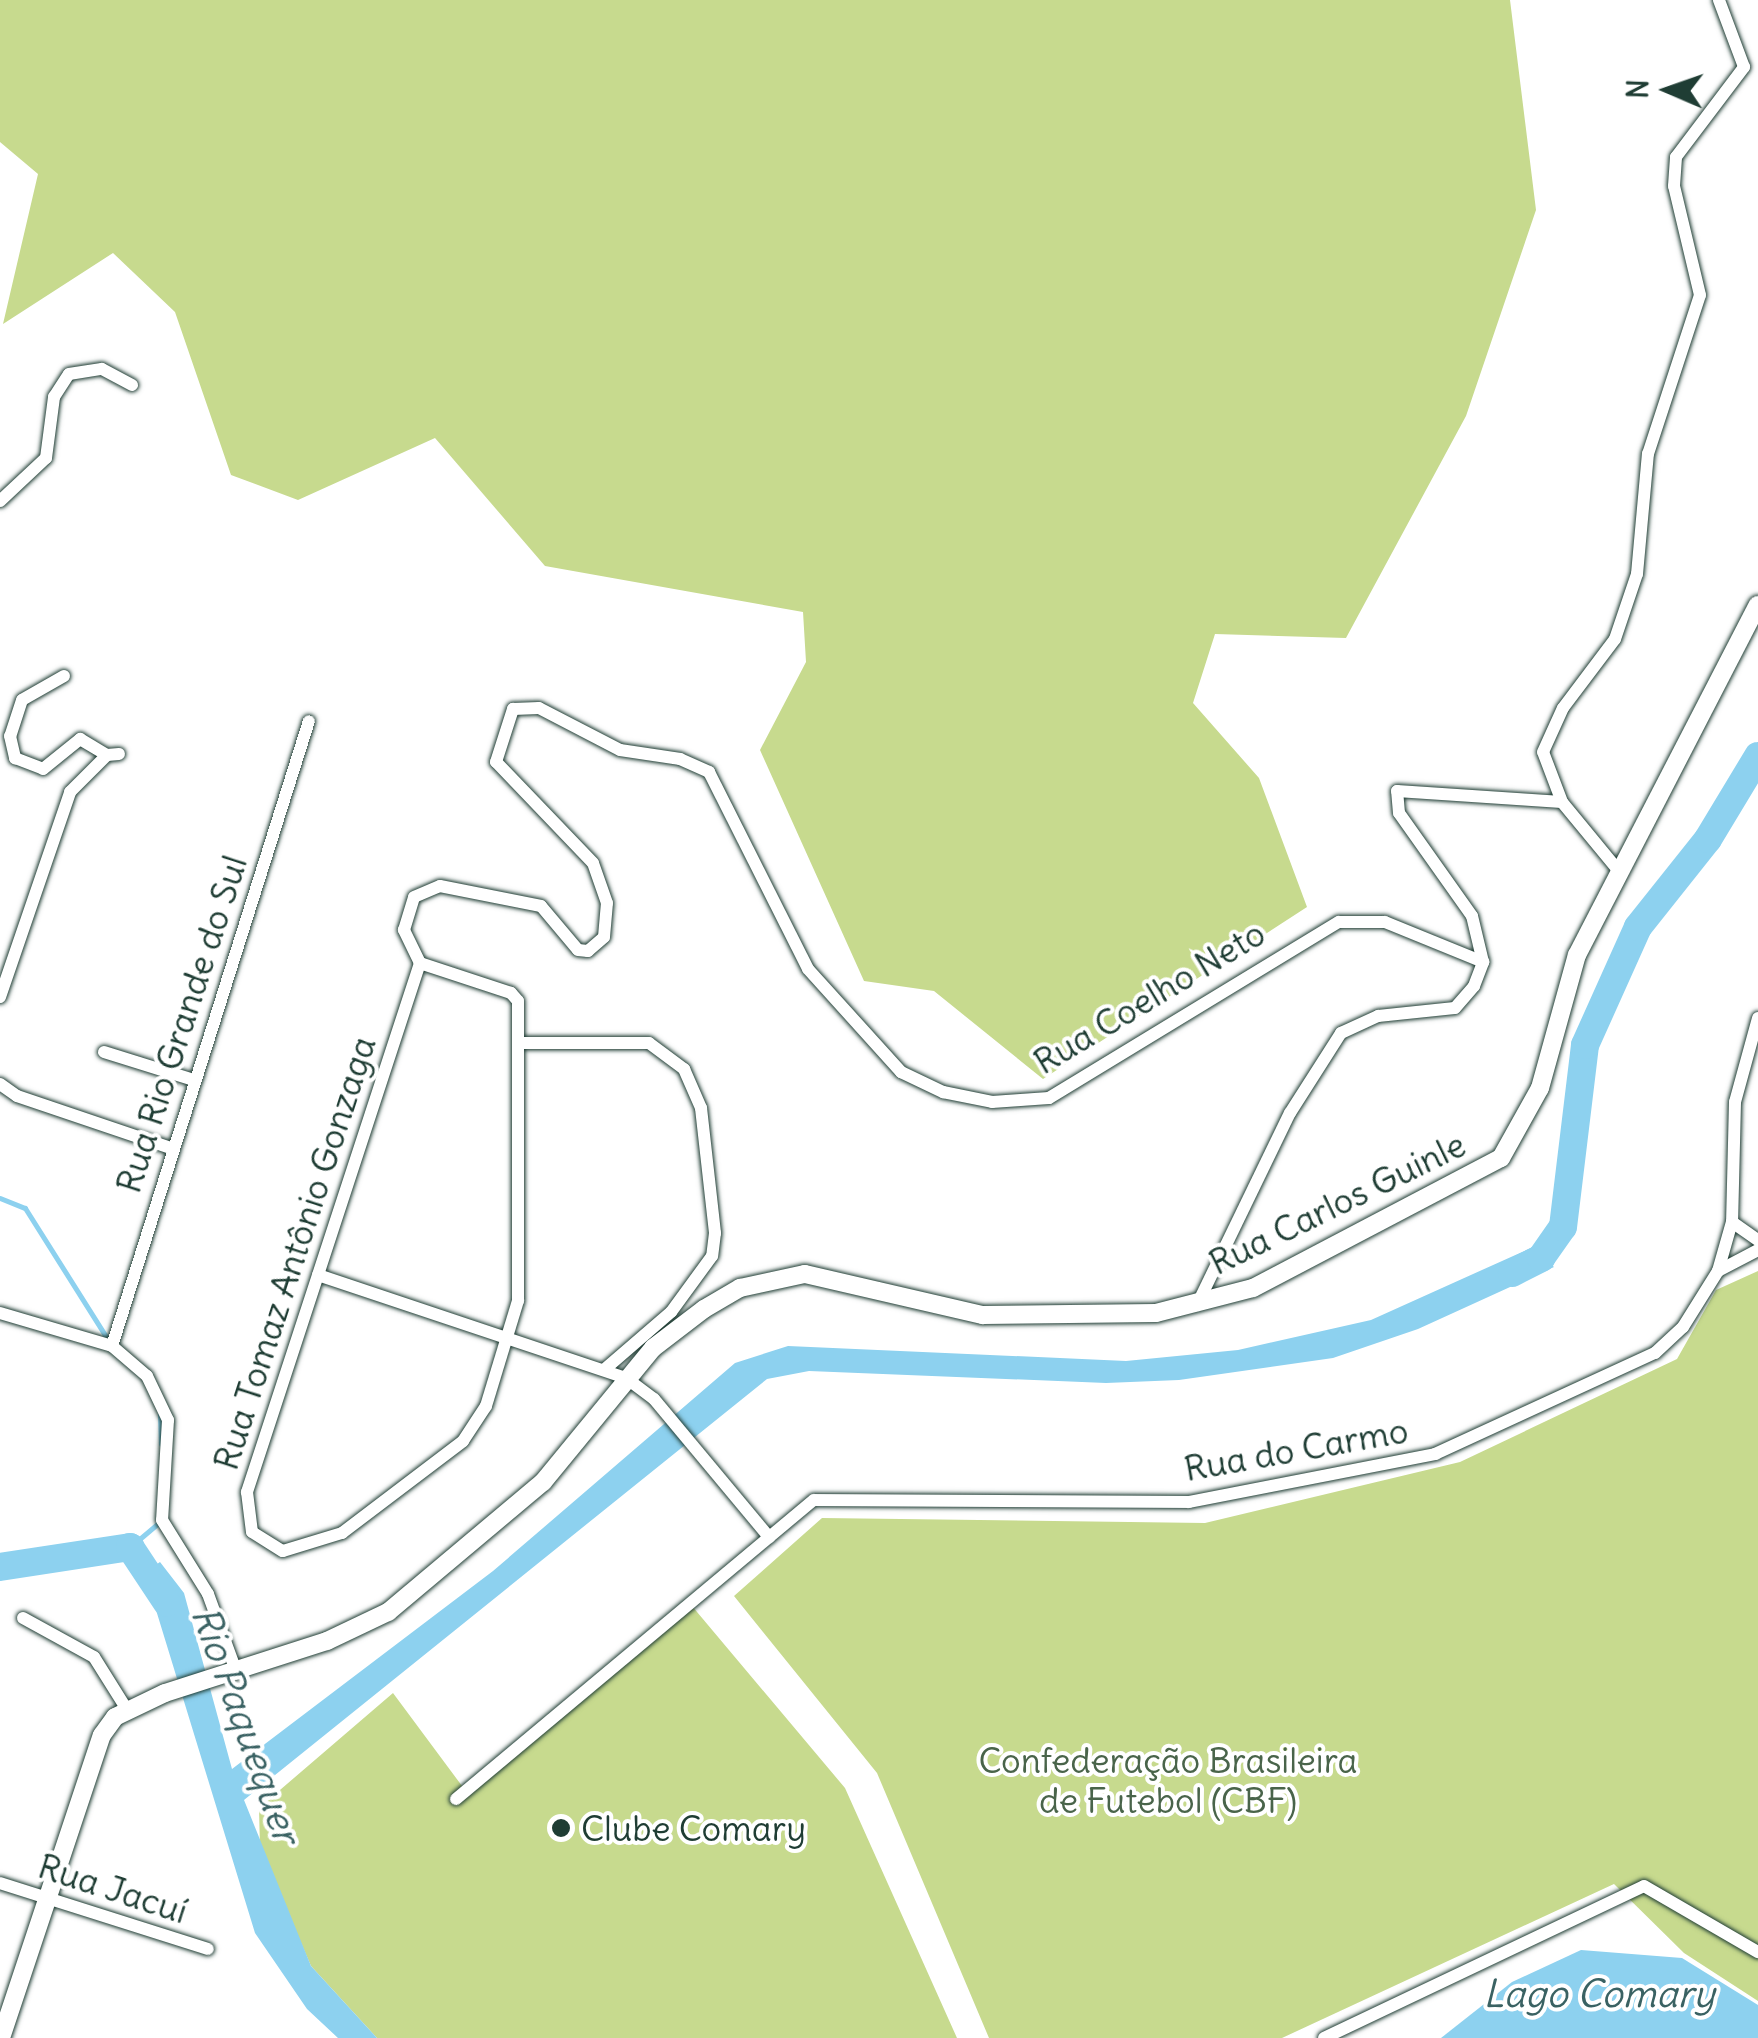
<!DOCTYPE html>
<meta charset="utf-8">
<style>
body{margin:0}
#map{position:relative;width:1758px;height:2038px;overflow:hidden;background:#fff;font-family:Delius,sans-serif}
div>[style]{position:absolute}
.green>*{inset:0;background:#c7da8e}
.water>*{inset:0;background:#8dd1ef}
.stream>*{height:5px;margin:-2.5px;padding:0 2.5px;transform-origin:2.5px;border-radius:2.5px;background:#8dd1ef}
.river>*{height:28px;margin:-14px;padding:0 14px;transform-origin:14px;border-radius:14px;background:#8dd1ef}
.roads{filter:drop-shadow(0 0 2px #1f3d34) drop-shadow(0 0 2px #1f3d34)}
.street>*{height:12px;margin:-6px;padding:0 6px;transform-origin:6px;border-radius:6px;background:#fff}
.secondary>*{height:18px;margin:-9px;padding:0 9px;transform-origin:9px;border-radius:9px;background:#fff}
.dots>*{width:28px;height:28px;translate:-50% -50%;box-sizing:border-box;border:5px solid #fff;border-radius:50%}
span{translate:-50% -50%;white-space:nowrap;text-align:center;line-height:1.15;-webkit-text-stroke:8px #fff;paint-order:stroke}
.street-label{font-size:35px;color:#1f3d34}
.park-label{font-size:35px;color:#49644a}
.poi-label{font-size:35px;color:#1f3d34}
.left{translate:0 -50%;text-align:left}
.water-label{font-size:38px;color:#3a6263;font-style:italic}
.north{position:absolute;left:1618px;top:40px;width:100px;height:100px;-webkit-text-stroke:8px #fff;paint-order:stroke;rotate:272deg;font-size:28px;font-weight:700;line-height:40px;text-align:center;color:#1f3d34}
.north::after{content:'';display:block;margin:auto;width:35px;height:45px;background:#1f3d34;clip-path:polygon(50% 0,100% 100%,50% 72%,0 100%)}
</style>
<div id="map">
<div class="green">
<div style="clip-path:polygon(0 0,1510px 0,1536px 210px,1466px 416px,1346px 638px,1215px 634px,1193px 703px,1259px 778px,1307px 907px,1043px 1079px,934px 991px,864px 981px,760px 750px,806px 662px,803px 612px,545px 566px,435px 438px,298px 500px,231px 475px,175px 312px,113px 253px,3px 324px,38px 174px,0 142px)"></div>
<div style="clip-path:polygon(1758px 1271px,1758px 2001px,1684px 1953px,1614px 1884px,1282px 2038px,989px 2038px,877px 1773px,734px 1596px,822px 1518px,1205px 1523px,1460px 1462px,1677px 1359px,1716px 1290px)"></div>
<div style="clip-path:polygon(692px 1606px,845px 1788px,957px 2038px,377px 2038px,311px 1966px,260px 1848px,259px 1808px,393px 1693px,465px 1790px)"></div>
</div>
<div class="water">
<div style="clip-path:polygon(1533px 1247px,1554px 1267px,1418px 1329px,1333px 1358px,1179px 1380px,1106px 1383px,809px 1371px,767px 1379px,244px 1800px,311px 1966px,377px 2038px,338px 2038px,307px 2009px,255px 1933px,156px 1610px,138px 1577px,160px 1562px,184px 1593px,232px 1769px,493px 1571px,735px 1363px,788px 1346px,1126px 1361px,1238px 1350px,1371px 1320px)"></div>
<div style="clip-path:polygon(1581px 1950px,1682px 1958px,1758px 2005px,1758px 2038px,1441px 2038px,1512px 1982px)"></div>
</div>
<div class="stream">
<div style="left:0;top:1198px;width:27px;rotate:22deg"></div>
<div style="left:25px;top:1208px;width:160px;rotate:57.8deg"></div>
<div style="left:160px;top:1415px;width:29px;rotate:88deg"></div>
<div style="left:130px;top:1547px;width:42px;rotate:-40.2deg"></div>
</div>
<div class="river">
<div style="left:1512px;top:1273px;width:33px;rotate:-27deg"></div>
<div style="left:1541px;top:1258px;width:38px;rotate:-55deg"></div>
<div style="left:1563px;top:1227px;width:183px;rotate:-83.1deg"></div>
<div style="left:1585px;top:1045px;width:129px;rotate:-65.8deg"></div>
<div style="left:1638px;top:927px;width:112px;rotate:-51.5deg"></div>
<div style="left:1708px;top:839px;width:97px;rotate:-58.9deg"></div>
<div style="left:0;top:1567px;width:132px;rotate:-8.7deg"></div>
<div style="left:130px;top:1547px;width:67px;rotate:56.5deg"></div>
</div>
<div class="roads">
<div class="street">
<div style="left:0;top:501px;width:63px;rotate:-43.1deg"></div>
<div style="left:46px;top:458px;width:62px;rotate:-82.5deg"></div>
<div style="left:54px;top:397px;width:27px;rotate:-57deg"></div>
<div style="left:69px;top:374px;width:33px;rotate:-9deg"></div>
<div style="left:102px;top:369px;width:34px;rotate:28deg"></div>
<div style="left:64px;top:676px;width:48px;rotate:150.3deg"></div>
<div style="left:22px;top:700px;width:38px;rotate:108deg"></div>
<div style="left:10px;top:736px;width:23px;rotate:77deg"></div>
<div style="left:15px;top:758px;width:30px;rotate:21deg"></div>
<div style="left:43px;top:769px;width:48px;rotate:-39deg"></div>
<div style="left:80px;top:739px;width:31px;rotate:31deg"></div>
<div style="left:1618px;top:870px;width:88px;rotate:-129.5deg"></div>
<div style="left:1562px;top:802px;width:53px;rotate:-110.8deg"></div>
<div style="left:1543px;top:752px;width:48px;rotate:-65.6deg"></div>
<div style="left:1563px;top:708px;width:86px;rotate:-53deg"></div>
<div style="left:1615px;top:639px;width:69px;rotate:-71.3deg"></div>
<div style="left:1637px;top:574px;width:121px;rotate:-84.8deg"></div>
<div style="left:1648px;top:454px;width:167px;rotate:-71.9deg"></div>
<div style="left:1700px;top:295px;width:112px;rotate:-103.4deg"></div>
<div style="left:1674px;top:186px;width:29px;rotate:-86deg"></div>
<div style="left:1676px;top:157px;width:113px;rotate:-52.9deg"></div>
<div style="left:1744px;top:67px;width:72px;rotate:-110.5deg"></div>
<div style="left:420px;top:963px;width:557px;rotate:108.11deg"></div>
<div style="left:247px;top:1492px;width:40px;rotate:82.9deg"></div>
<div style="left:252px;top:1532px;width:36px;rotate:32deg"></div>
<div style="left:283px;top:1551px;width:62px;rotate:-17deg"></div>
<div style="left:342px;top:1533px;width:152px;rotate:-37.2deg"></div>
<div style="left:463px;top:1441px;width:42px;rotate:-56.7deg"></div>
<div style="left:486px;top:1406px;width:110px;rotate:-73.1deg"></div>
<div style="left:518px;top:1301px;width:300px;rotate:-90deg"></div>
<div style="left:518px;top:1001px;width:11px;rotate:-131deg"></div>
<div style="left:511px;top:993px;width:96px;rotate:-161.8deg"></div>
<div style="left:420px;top:963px;width:37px;rotate:-116deg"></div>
<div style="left:404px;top:930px;width:34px;rotate:-73deg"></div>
<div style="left:414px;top:897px;width:28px;rotate:-23deg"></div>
<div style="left:440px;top:886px;width:103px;rotate:11.2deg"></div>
<div style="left:541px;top:906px;width:57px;rotate:49.9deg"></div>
<div style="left:578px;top:950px;width:10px;rotate:6deg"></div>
<div style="left:588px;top:951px;width:21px;rotate:-41deg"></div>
<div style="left:604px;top:937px;width:34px;rotate:-85deg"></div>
<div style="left:607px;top:903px;width:42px;rotate:-109.3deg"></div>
<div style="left:593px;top:863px;width:140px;rotate:-133.8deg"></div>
<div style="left:496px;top:762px;width:56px;rotate:-72.2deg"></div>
<div style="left:513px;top:709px;width:26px;rotate:-2deg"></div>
<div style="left:539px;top:708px;width:91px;rotate:27.4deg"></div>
<div style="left:620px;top:750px;width:61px;rotate:8.5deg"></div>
<div style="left:680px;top:759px;width:32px;rotate:24deg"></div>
<div style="left:709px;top:772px;width:220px;rotate:63.3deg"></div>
<div style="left:808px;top:969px;width:139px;rotate:47.9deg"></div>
<div style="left:901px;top:1072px;width:47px;rotate:25.5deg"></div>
<div style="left:943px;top:1092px;width:50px;rotate:11.5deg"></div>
<div style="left:992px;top:1102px;width:57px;rotate:-4deg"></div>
<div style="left:1049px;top:1098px;width:339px;rotate:-31.3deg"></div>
<div style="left:1339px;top:922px;width:46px"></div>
<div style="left:1385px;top:922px;width:106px;rotate:22.2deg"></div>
<div style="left:0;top:997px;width:217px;rotate:-71.1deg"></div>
<div style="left:70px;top:792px;width:52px;rotate:-45deg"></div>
<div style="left:107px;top:755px;width:12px;rotate:-5deg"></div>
<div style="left:1758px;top:1018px;width:87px;rotate:105.3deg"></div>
<div style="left:1735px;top:1102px;width:120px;rotate:91.4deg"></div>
<div style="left:1732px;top:1222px;width:32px;rotate:35deg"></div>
<div style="left:520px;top:1043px;width:129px"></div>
<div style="left:649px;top:1043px;width:44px;rotate:36.6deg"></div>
<div style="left:684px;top:1069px;width:43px;rotate:66.4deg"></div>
<div style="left:701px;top:1108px;width:126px;rotate:83.6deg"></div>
<div style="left:715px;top:1233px;width:23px;rotate:97deg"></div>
<div style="left:712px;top:1256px;width:69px;rotate:126.2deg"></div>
<div style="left:671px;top:1312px;width:87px;rotate:139.2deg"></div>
<div style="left:104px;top:1052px;width:94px;rotate:17.3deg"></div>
<div style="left:0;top:1084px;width:21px;rotate:35deg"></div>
<div style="left:17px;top:1096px;width:163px;rotate:18.7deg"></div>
<div style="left:1718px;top:1271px;width:51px;rotate:-74.1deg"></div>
<div style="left:318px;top:1275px;width:325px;rotate:18.5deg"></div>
<div style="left:626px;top:1378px;width:35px;rotate:37deg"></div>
<div style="left:654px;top:1399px;width:180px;rotate:50.2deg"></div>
<div style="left:1197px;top:1305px;width:213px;rotate:-64.2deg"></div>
<div style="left:1290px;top:1113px;width:95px;rotate:-57.5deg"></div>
<div style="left:1341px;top:1033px;width:41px;rotate:-24.7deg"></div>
<div style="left:1378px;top:1016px;width:77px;rotate:-5.9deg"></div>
<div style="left:1455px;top:1008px;width:29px;rotate:-49deg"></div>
<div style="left:1474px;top:986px;width:26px;rotate:-69deg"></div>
<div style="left:1483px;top:962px;width:47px;rotate:-103.4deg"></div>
<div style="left:1472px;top:916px;width:126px;rotate:-125.3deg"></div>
<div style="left:1399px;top:813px;width:22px;rotate:-95deg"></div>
<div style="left:1397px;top:791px;width:165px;rotate:3.8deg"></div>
<div style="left:0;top:1313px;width:117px;rotate:16.4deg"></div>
<div style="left:112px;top:1346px;width:46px;rotate:40.6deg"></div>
<div style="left:147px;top:1376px;width:49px;rotate:64.5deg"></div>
<div style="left:168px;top:1420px;width:100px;rotate:93.4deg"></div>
<div style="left:162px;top:1520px;width:87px;rotate:58.1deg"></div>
<div style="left:208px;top:1594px;width:82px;rotate:70deg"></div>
<div style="left:112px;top:1346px;width:655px;rotate:-72.51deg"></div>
<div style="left:23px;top:1618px;width:81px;rotate:28.8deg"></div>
<div style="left:94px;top:1657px;width:60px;rotate:57.9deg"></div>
<div style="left:456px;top:1799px;width:466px;rotate:-39.9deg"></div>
<div style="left:814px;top:1500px;width:375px;rotate:0.3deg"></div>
<div style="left:1189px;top:1502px;width:251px;rotate:-11deg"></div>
<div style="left:1435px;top:1454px;width:242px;rotate:-24.7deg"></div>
<div style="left:1655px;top:1353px;width:38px;rotate:-43deg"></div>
<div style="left:1683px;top:1327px;width:66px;rotate:-58deg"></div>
<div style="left:1718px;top:1271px;width:45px;rotate:-27.7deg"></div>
<div style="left:0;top:1883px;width:218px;rotate:17.6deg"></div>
<div style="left:1324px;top:2038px;width:354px;rotate:-25.4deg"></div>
<div style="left:1644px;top:1886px;width:132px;rotate:30.1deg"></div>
</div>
<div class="secondary">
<div style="left:1px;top:2038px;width:319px;rotate:-71.6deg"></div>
<div style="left:102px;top:1735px;width:22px;rotate:-54deg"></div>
<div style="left:115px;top:1717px;width:55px;rotate:-25.6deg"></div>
<div style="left:165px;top:1693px;width:170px;rotate:-17.8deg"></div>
<div style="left:327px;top:1641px;width:68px;rotate:-25.4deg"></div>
<div style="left:388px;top:1612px;width:202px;rotate:-40deg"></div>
<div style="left:543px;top:1482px;width:173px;rotate:-50.6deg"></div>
<div style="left:653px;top:1348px;width:64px;rotate:-37.4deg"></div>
<div style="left:704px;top:1309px;width:42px;rotate:-30.3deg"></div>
<div style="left:740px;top:1288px;width:66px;rotate:-12.2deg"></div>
<div style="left:805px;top:1274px;width:183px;rotate:13deg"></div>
<div style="left:983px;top:1315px;width:173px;rotate:-0.7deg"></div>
<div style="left:1156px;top:1313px;width:100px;rotate:-14.5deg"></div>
<div style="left:1253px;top:1288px;width:280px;rotate:-27.7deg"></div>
<div style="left:1501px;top:1158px;width:80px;rotate:-60.9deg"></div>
<div style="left:1540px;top:1088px;width:138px;rotate:-74.5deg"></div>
<div style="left:1577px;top:955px;width:394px;rotate:-62.7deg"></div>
</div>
</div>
<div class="dots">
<div style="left:561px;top:1828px;background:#1f3d34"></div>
</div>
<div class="street-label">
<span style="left:1149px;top:997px;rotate:-31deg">Rua Coelho Neto</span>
<span style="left:181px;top:1024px;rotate:-72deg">Rua Rio Grande do Sul</span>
<span style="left:1337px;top:1203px;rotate:-26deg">Rua Carlos Guinle</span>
<span style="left:294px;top:1253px;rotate:-72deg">Rua Tomaz Antônio Gonzaga</span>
<span style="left:1296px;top:1449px;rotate:-10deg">Rua do Carmo</span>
<span style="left:113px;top:1888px;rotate:18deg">Rua Jacuí</span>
</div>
<div class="park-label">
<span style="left:1168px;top:1780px">Confederação Brasileira<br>de Futebol (CBF)</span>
</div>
<div class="poi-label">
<span class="left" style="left:581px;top:1828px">Clube Comary</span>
</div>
<div class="water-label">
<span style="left:246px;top:1725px;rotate:70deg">Rio Paquequer</span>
<span style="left:1599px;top:1994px">Lago Comary</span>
</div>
<div class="north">N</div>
</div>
